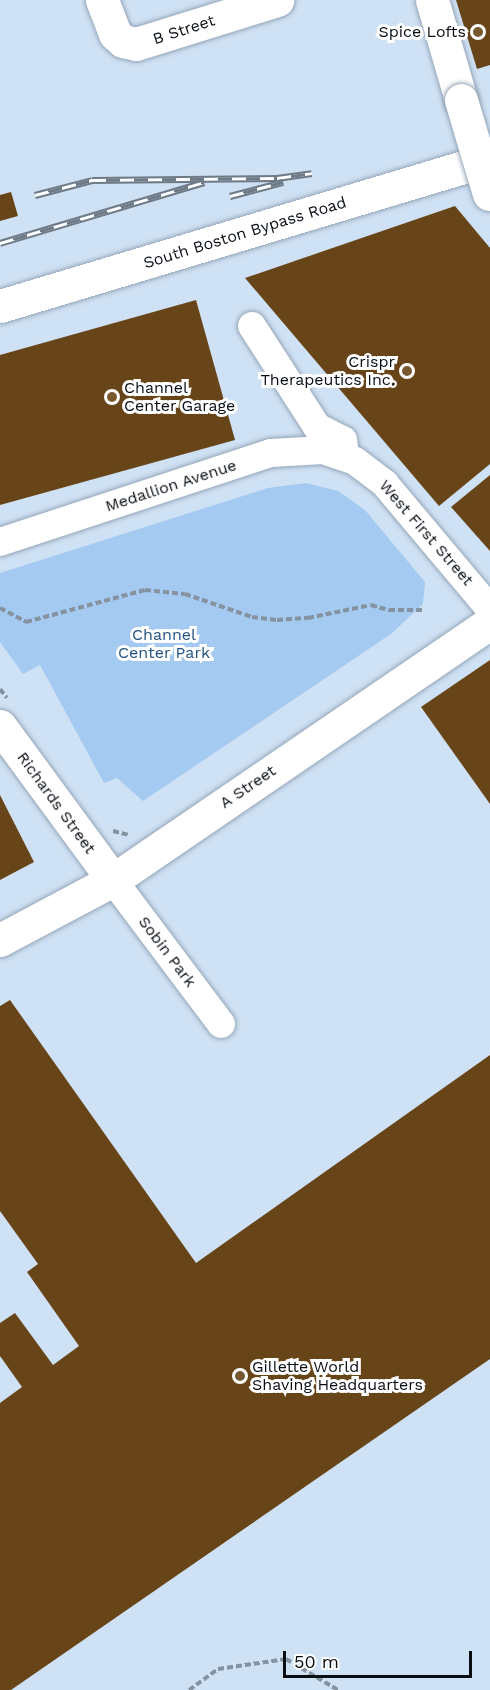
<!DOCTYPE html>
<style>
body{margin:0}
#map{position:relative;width:490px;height:1690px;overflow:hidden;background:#cfe1f4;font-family:"Work Sans",sans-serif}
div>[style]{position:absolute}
.green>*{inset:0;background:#a5caf1}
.building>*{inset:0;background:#684519}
.path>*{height:4px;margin-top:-2px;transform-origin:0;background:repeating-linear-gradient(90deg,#8593a1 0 6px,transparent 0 9px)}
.roads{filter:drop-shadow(0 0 2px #95a6b8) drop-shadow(0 0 2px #95a6b8)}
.minor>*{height:28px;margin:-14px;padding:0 14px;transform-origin:14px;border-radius:14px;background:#fff}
.tertiary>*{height:33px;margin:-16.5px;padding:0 16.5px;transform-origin:16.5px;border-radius:16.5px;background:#fff}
.secondary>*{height:33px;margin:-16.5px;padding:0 16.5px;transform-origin:16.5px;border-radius:16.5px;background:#fff}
.primary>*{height:33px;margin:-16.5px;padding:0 16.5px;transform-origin:16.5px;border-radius:16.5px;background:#fff}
.rail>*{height:7px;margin-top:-3.5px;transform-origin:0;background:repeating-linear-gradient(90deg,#fff 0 14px,#6e7a86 0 28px);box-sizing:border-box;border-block:2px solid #6e7a86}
.bridges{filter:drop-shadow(0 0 2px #95a6b8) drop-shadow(0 0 2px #95a6b8)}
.secondary-bridge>*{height:33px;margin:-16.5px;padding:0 16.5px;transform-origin:16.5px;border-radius:16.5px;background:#fff}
.dots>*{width:16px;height:16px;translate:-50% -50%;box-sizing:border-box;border:3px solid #fff;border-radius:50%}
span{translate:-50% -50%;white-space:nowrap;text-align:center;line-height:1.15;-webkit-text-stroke:6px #fff;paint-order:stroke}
.street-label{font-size:16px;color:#080e14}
.poi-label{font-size:16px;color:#080e14}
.right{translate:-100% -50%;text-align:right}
.left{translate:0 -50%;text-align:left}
.park-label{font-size:16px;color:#225382}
.scale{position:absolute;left:283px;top:1651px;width:189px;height:27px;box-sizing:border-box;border:3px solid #080e14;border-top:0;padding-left:8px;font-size:18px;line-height:21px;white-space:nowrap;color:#080e14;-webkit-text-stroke:4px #fff;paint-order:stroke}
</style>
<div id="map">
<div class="green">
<div style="clip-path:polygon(306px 483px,338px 491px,365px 510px,425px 582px,423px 604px,391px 634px,143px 801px,117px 778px,104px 783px,40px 665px,23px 674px,0 642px,0 573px,268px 488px)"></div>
</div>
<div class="building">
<div style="clip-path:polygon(456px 0,490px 0,490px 65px,477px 69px)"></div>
<div style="clip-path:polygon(11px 192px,18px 216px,0 221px,0 195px)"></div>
<div style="clip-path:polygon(455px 206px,490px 248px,490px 464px,439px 506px,245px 278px)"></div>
<div style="clip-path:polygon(196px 300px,235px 440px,0 505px,0 355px)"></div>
<div style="clip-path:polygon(490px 475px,490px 551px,451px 507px)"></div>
<div style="clip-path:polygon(490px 660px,490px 804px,421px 707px)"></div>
<div style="clip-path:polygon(0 795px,34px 862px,0 880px)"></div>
<div style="clip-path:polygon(10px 1000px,196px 1263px,490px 1055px,490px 1359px,11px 1690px,0 1690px,0 1403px,22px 1387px,0 1356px,0 1323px,15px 1313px,53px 1365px,79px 1346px,27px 1272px,38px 1264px,0 1211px,0 1006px)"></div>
</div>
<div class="path">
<div style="left:0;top:608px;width:30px;rotate:28deg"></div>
<div style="left:26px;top:622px;width:123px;rotate:-15.1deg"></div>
<div style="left:145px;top:590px;width:40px;rotate:5.7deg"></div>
<div style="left:185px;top:594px;width:71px;rotate:18.9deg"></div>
<div style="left:252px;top:617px;width:25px;rotate:7deg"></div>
<div style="left:277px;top:620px;width:31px;rotate:-4deg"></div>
<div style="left:308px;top:618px;width:64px;rotate:-11.7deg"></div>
<div style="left:371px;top:605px;width:19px;rotate:16deg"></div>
<div style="left:389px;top:610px;width:36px"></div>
<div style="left:0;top:689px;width:11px;rotate:52deg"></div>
<div style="left:113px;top:831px;width:16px;rotate:14deg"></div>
<div style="left:189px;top:1690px;width:36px;rotate:-36deg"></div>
<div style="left:218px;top:1669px;width:69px;rotate:-8.4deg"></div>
<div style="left:286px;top:1659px;width:61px;rotate:30.8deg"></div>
</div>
<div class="roads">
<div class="minor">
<div style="left:252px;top:326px;width:120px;rotate:57.2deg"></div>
<div style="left:317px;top:427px;width:29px;rotate:27deg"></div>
<div style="left:343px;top:440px;width:15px;rotate:82deg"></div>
<div style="left:0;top:542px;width:285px;rotate:-18.2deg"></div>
<div style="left:271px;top:453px;width:52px;rotate:-3.3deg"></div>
<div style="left:323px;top:450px;width:34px;rotate:19deg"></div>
<div style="left:355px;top:461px;width:38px;rotate:37deg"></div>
<div style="left:385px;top:484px;width:163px;rotate:50deg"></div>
<div style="left:113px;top:880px;width:180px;rotate:53.1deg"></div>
</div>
<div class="tertiary">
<div style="left:0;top:726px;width:191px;rotate:53.7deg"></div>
</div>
<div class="secondary">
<div style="left:102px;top:0;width:36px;rotate:69deg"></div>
<div style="left:115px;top:34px;width:11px;rotate:41deg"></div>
<div style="left:123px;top:41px;width:13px;rotate:13deg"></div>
<div style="left:136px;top:44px;width:148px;rotate:-17.3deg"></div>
<div style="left:432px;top:0;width:104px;rotate:73.8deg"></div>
<div style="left:0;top:940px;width:128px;rotate:-28deg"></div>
<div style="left:113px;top:880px;width:456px;rotate:-34.3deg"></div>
</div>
<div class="primary">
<div style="left:0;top:306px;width:512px;rotate:-16.7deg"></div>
</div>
</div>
<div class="rail">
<div style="left:35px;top:195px;width:59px;rotate:-14.7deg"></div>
<div style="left:92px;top:180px;width:185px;rotate:-0.6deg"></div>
<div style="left:277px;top:178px;width:35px;rotate:-8deg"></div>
<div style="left:230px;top:196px;width:55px;rotate:-14.8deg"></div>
<div style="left:0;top:243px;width:213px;rotate:-16.6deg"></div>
</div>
<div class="bridges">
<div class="secondary-bridge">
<div style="left:461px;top:100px;width:98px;rotate:73.4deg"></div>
</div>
</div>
<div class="dots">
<div style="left:478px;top:32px;background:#7a582f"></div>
<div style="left:407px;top:371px;background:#7a582f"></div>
<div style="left:112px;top:397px;background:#7a582f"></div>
<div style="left:240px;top:1376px;background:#7a582f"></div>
</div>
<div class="street-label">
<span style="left:184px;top:30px;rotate:-18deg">B Street</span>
<span style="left:245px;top:233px;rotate:-17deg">South Boston Bypass Road</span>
<span style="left:171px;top:486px;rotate:-18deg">Medallion Avenue</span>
<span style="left:426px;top:533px;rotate:49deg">West First Street</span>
<span style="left:248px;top:787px;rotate:-34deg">A Street</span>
<span style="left:56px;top:803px;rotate:54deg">Richards Street</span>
<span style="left:167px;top:952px;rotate:53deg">Sobin Park</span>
</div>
<div class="poi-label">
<span class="right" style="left:466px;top:32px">Spice Lofts</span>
<span class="right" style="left:395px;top:371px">Crispr<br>Therapeutics Inc.</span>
<span class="left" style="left:124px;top:397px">Channel<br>Center Garage</span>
<span class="left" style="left:252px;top:1376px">Gillette World<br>Shaving Headquarters</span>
</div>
<div class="park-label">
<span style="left:164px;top:644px">Channel<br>Center Park</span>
</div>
<div class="scale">50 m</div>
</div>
